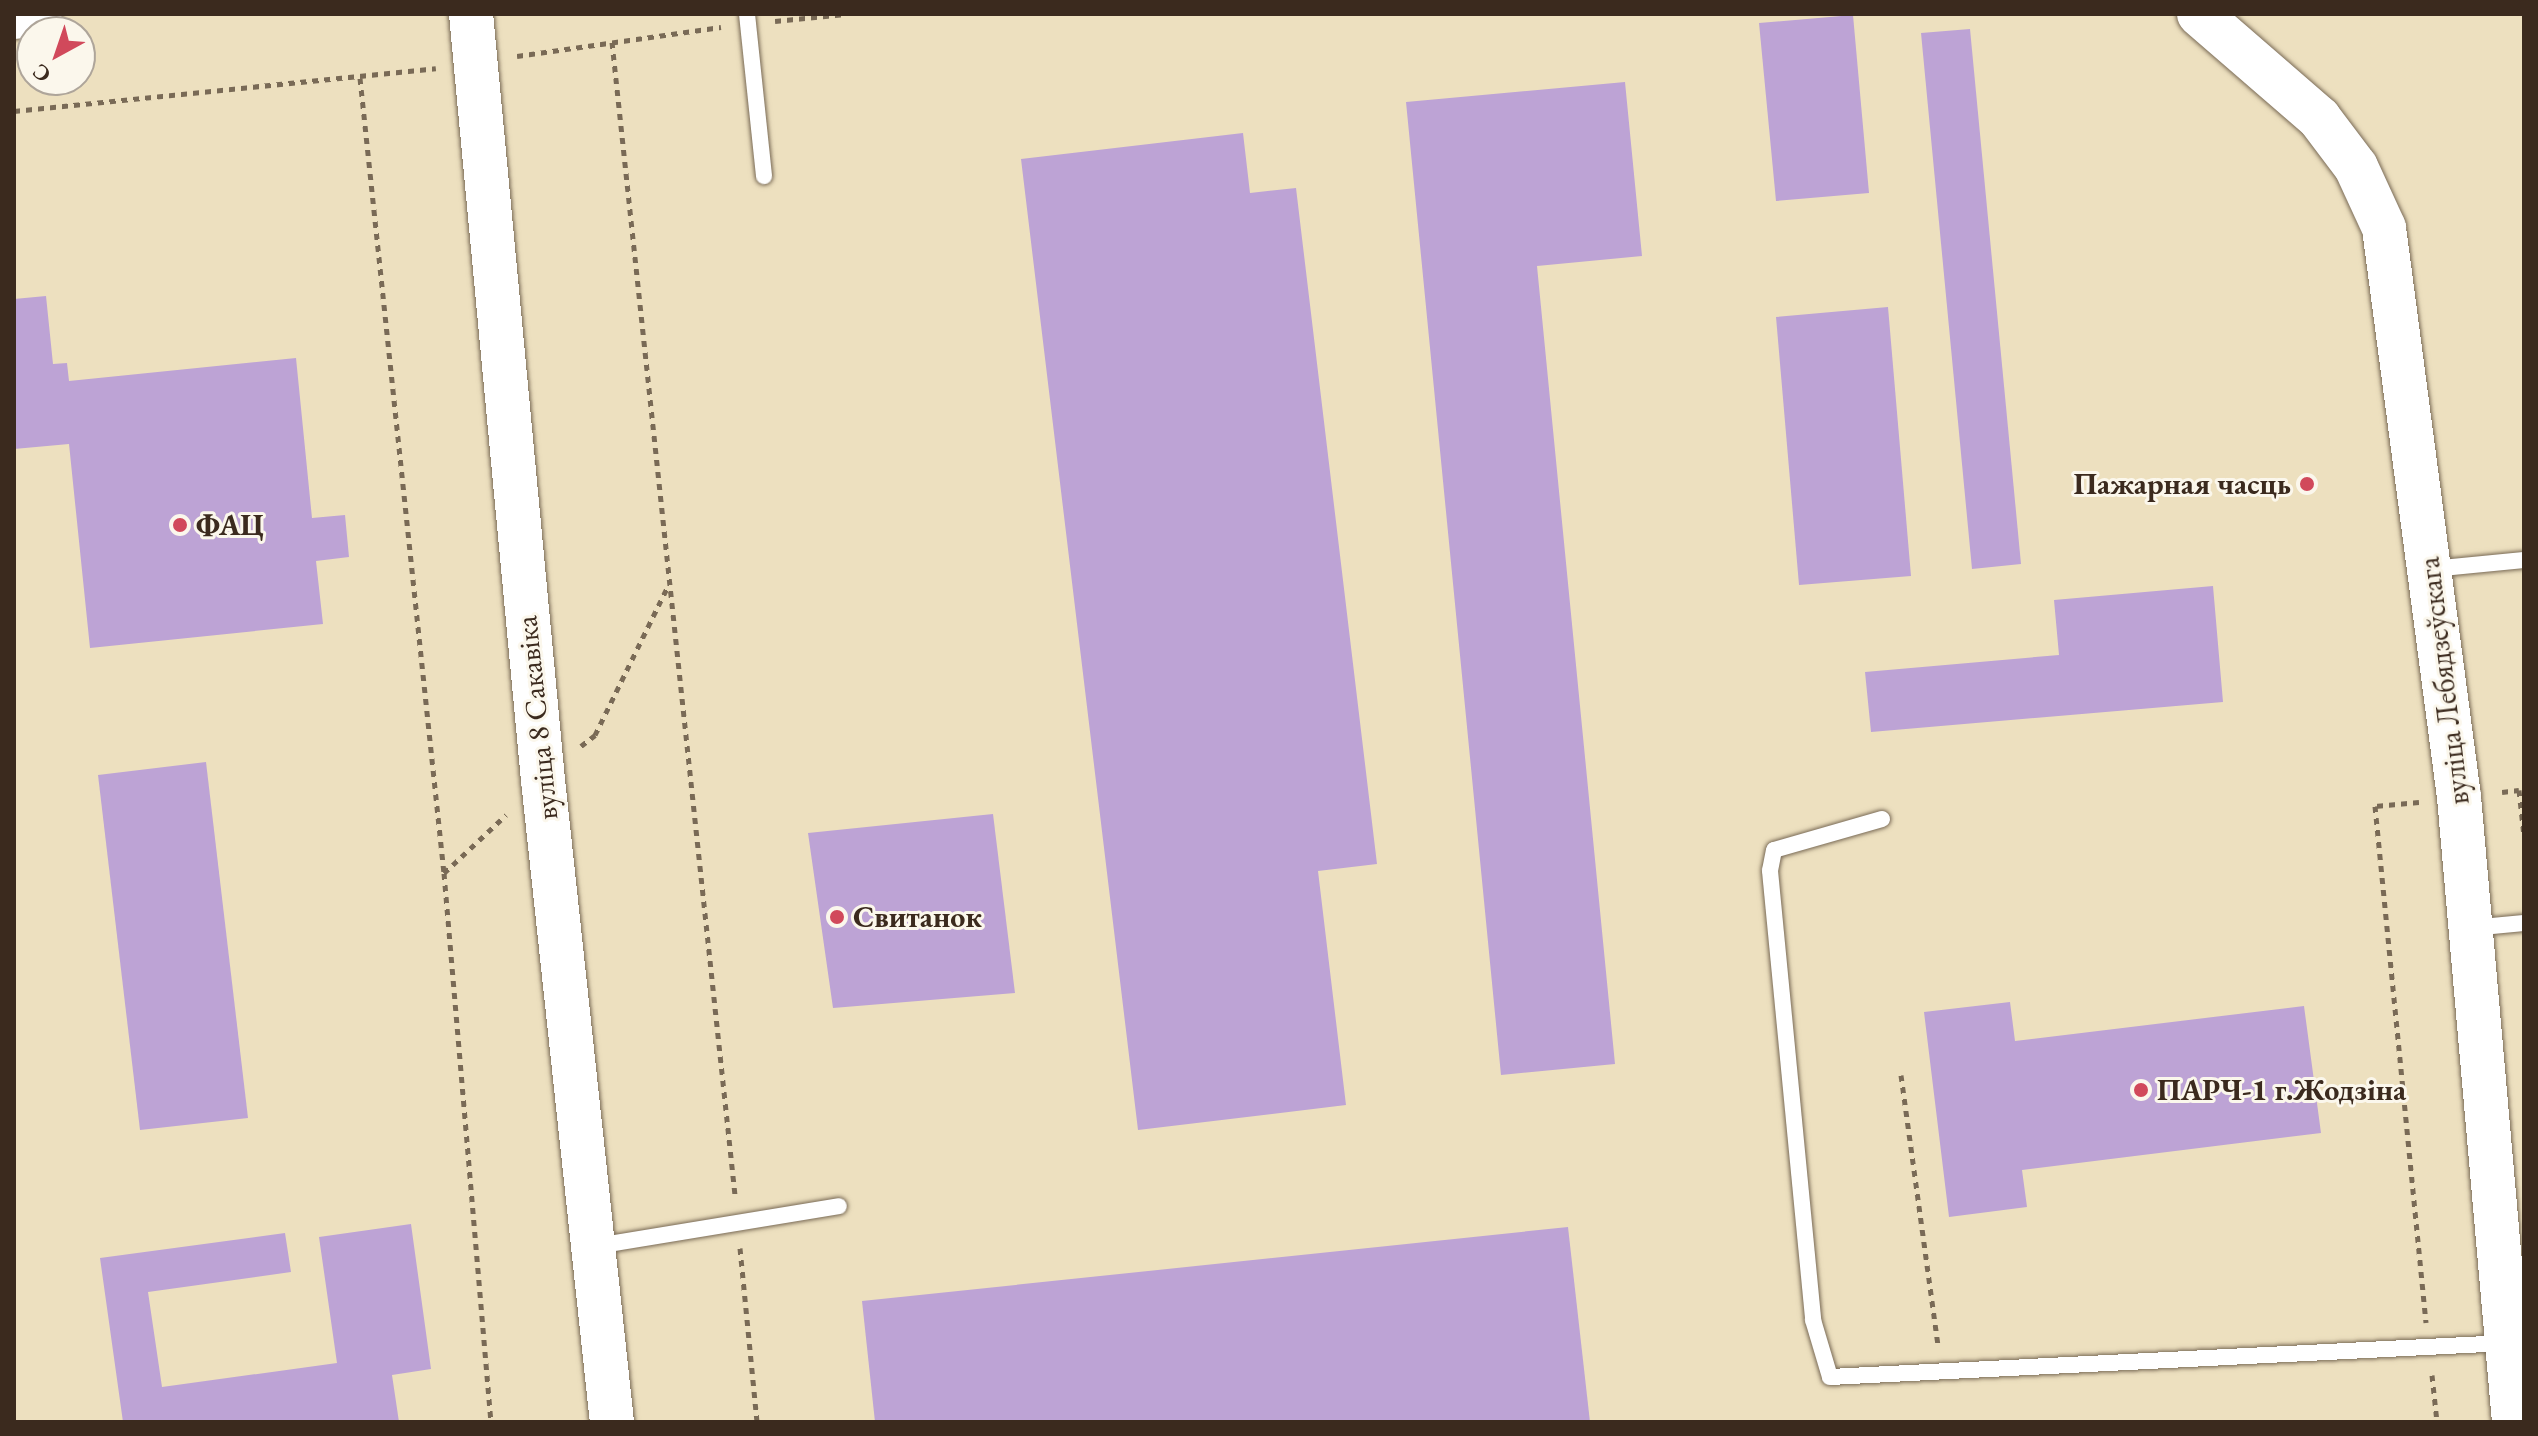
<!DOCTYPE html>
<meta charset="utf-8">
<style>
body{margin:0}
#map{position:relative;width:2538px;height:1436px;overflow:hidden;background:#ede0bf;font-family:"EB Garamond",serif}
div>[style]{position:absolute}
.building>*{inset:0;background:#bda3d5}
.path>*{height:5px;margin-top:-2.5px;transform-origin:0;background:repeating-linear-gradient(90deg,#796a56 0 6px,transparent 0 12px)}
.roads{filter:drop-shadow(0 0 2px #796a56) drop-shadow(0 0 2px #796a56)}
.lane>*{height:16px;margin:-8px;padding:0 8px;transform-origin:8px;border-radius:8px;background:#fff}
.secondary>*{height:44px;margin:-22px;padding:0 22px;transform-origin:22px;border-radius:22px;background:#fff}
.dots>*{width:22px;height:22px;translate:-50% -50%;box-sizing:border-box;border:4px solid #fbf7ec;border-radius:50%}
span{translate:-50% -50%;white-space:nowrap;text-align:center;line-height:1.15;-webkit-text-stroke:6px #fbf7ec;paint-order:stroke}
.poi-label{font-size:30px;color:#3b2a1e;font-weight:700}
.right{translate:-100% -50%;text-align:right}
.left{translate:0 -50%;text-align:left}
.street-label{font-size:30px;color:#3b2a1e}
.frame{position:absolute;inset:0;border:16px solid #3b2a1e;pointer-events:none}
.north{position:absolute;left:16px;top:16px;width:80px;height:80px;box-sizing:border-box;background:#fbf7ec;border:2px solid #aea59a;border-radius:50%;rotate:220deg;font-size:22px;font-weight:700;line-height:32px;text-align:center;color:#3b2a1e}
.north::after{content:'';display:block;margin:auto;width:28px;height:36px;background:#d1495b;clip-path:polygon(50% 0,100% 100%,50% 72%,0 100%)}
</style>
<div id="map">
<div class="building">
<div style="clip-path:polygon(1853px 15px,1869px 193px,1776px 201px,1759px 23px)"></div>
<div style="clip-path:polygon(1970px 29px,2021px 564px,1972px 569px,1921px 33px)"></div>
<div style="clip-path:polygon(1625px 82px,1642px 256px,1537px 266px,1615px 1064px,1501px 1075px,1406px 102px)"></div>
<div style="clip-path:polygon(1243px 133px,1250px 193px,1296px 188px,1377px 864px,1318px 871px,1346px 1105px,1138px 1130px,1021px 159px)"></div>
<div style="clip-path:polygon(46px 296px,53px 364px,67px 363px,69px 381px,296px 358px,312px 518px,345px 515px,349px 557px,316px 561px,323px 624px,90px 648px,69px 444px,14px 449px,14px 299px)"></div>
<div style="clip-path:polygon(1888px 307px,1911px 576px,1799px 585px,1776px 317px)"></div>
<div style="clip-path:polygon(2213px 586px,2223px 702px,1871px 732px,1865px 672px,2059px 655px,2054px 600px)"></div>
<div style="clip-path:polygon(206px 762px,248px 1118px,140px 1130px,98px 775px)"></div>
<div style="clip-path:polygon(993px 814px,1015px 993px,833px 1008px,808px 833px)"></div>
<div style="clip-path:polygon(2010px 1002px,2015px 1041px,2304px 1006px,2321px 1133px,2022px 1170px,2027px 1207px,1949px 1217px,1924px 1012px)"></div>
<div style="clip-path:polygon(411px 1224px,431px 1369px,392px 1375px,399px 1422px,123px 1422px,100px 1258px,285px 1233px,291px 1272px,148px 1292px,162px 1387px,337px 1363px,319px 1237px)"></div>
<div style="clip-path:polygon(1568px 1227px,1590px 1422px,875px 1422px,862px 1301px)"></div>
</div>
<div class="path">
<div style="left:775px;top:21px;width:71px;rotate:-5.6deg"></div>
<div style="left:612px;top:42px;width:1159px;rotate:83.91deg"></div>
<div style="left:517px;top:56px;width:206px;rotate:-8.1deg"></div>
<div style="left:360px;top:78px;width:799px;rotate:83.97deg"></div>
<div style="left:444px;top:873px;width:551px;rotate:85.11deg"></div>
<div style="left:14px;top:111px;width:424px;rotate:-5.8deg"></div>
<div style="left:581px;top:746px;width:18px;rotate:-38deg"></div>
<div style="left:595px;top:735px;width:168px;rotate:-63.9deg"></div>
<div style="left:2502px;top:792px;width:17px;rotate:-7deg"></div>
<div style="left:2519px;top:790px;width:46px;rotate:83.8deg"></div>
<div style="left:2419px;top:802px;width:44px;rotate:174.8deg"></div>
<div style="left:2375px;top:806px;width:519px;rotate:84.36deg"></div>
<div style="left:444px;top:873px;width:85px;rotate:-43.1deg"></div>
<div style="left:1901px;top:1075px;width:272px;rotate:82.2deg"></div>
<div style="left:740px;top:1248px;width:175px;rotate:84.4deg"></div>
<div style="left:2432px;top:1375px;width:47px;rotate:83.9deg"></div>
</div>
<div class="roads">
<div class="lane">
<div style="left:747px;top:14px;width:163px;rotate:84deg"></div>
<div style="left:2432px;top:569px;width:92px;rotate:-5.6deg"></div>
<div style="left:1882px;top:819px;width:112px;rotate:164deg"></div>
<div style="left:1774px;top:850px;width:21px;rotate:101deg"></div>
<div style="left:1770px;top:871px;width:451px;rotate:84.5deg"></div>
<div style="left:1813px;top:1320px;width:59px;rotate:73.4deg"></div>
<div style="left:1830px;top:1377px;width:676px;rotate:-2.88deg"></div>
<div style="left:2471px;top:928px;width:53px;rotate:-5.4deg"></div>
<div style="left:596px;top:1246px;width:246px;rotate:-9.3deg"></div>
</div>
<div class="secondary">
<div style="left:471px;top:14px;width:769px;rotate:84.63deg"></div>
<div style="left:543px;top:780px;width:646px;rotate:83.87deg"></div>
<div style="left:2199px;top:14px;width:159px;rotate:40.9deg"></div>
<div style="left:2319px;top:118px;width:61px;rotate:52.9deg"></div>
<div style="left:2356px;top:167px;width:67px;rotate:65.3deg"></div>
<div style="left:2384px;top:228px;width:574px;rotate:82.49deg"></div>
<div style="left:2459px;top:797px;width:627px;rotate:84.97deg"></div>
<div style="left:14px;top:17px;width:26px;rotate:-7deg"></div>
</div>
</div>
<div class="dots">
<div style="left:2307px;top:484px;background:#d1495b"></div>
<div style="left:180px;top:525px;background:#d1495b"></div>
<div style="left:837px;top:917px;background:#d1495b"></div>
<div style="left:2141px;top:1090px;background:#d1495b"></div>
</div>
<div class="poi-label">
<span class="right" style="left:2291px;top:484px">Пажарная часць</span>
<span class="left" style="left:196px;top:525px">ФАЦ</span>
<span class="left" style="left:853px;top:917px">Свитанок</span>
<span class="left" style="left:2157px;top:1090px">ПАРЧ-1 г.Жодзіна</span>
</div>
<div class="street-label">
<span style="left:2444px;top:681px;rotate:-97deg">вуліца Лебядзеўскага</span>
<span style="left:537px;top:718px;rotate:-96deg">вуліца 8 Сакавіка</span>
</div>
<div class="frame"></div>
<div class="north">С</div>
</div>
